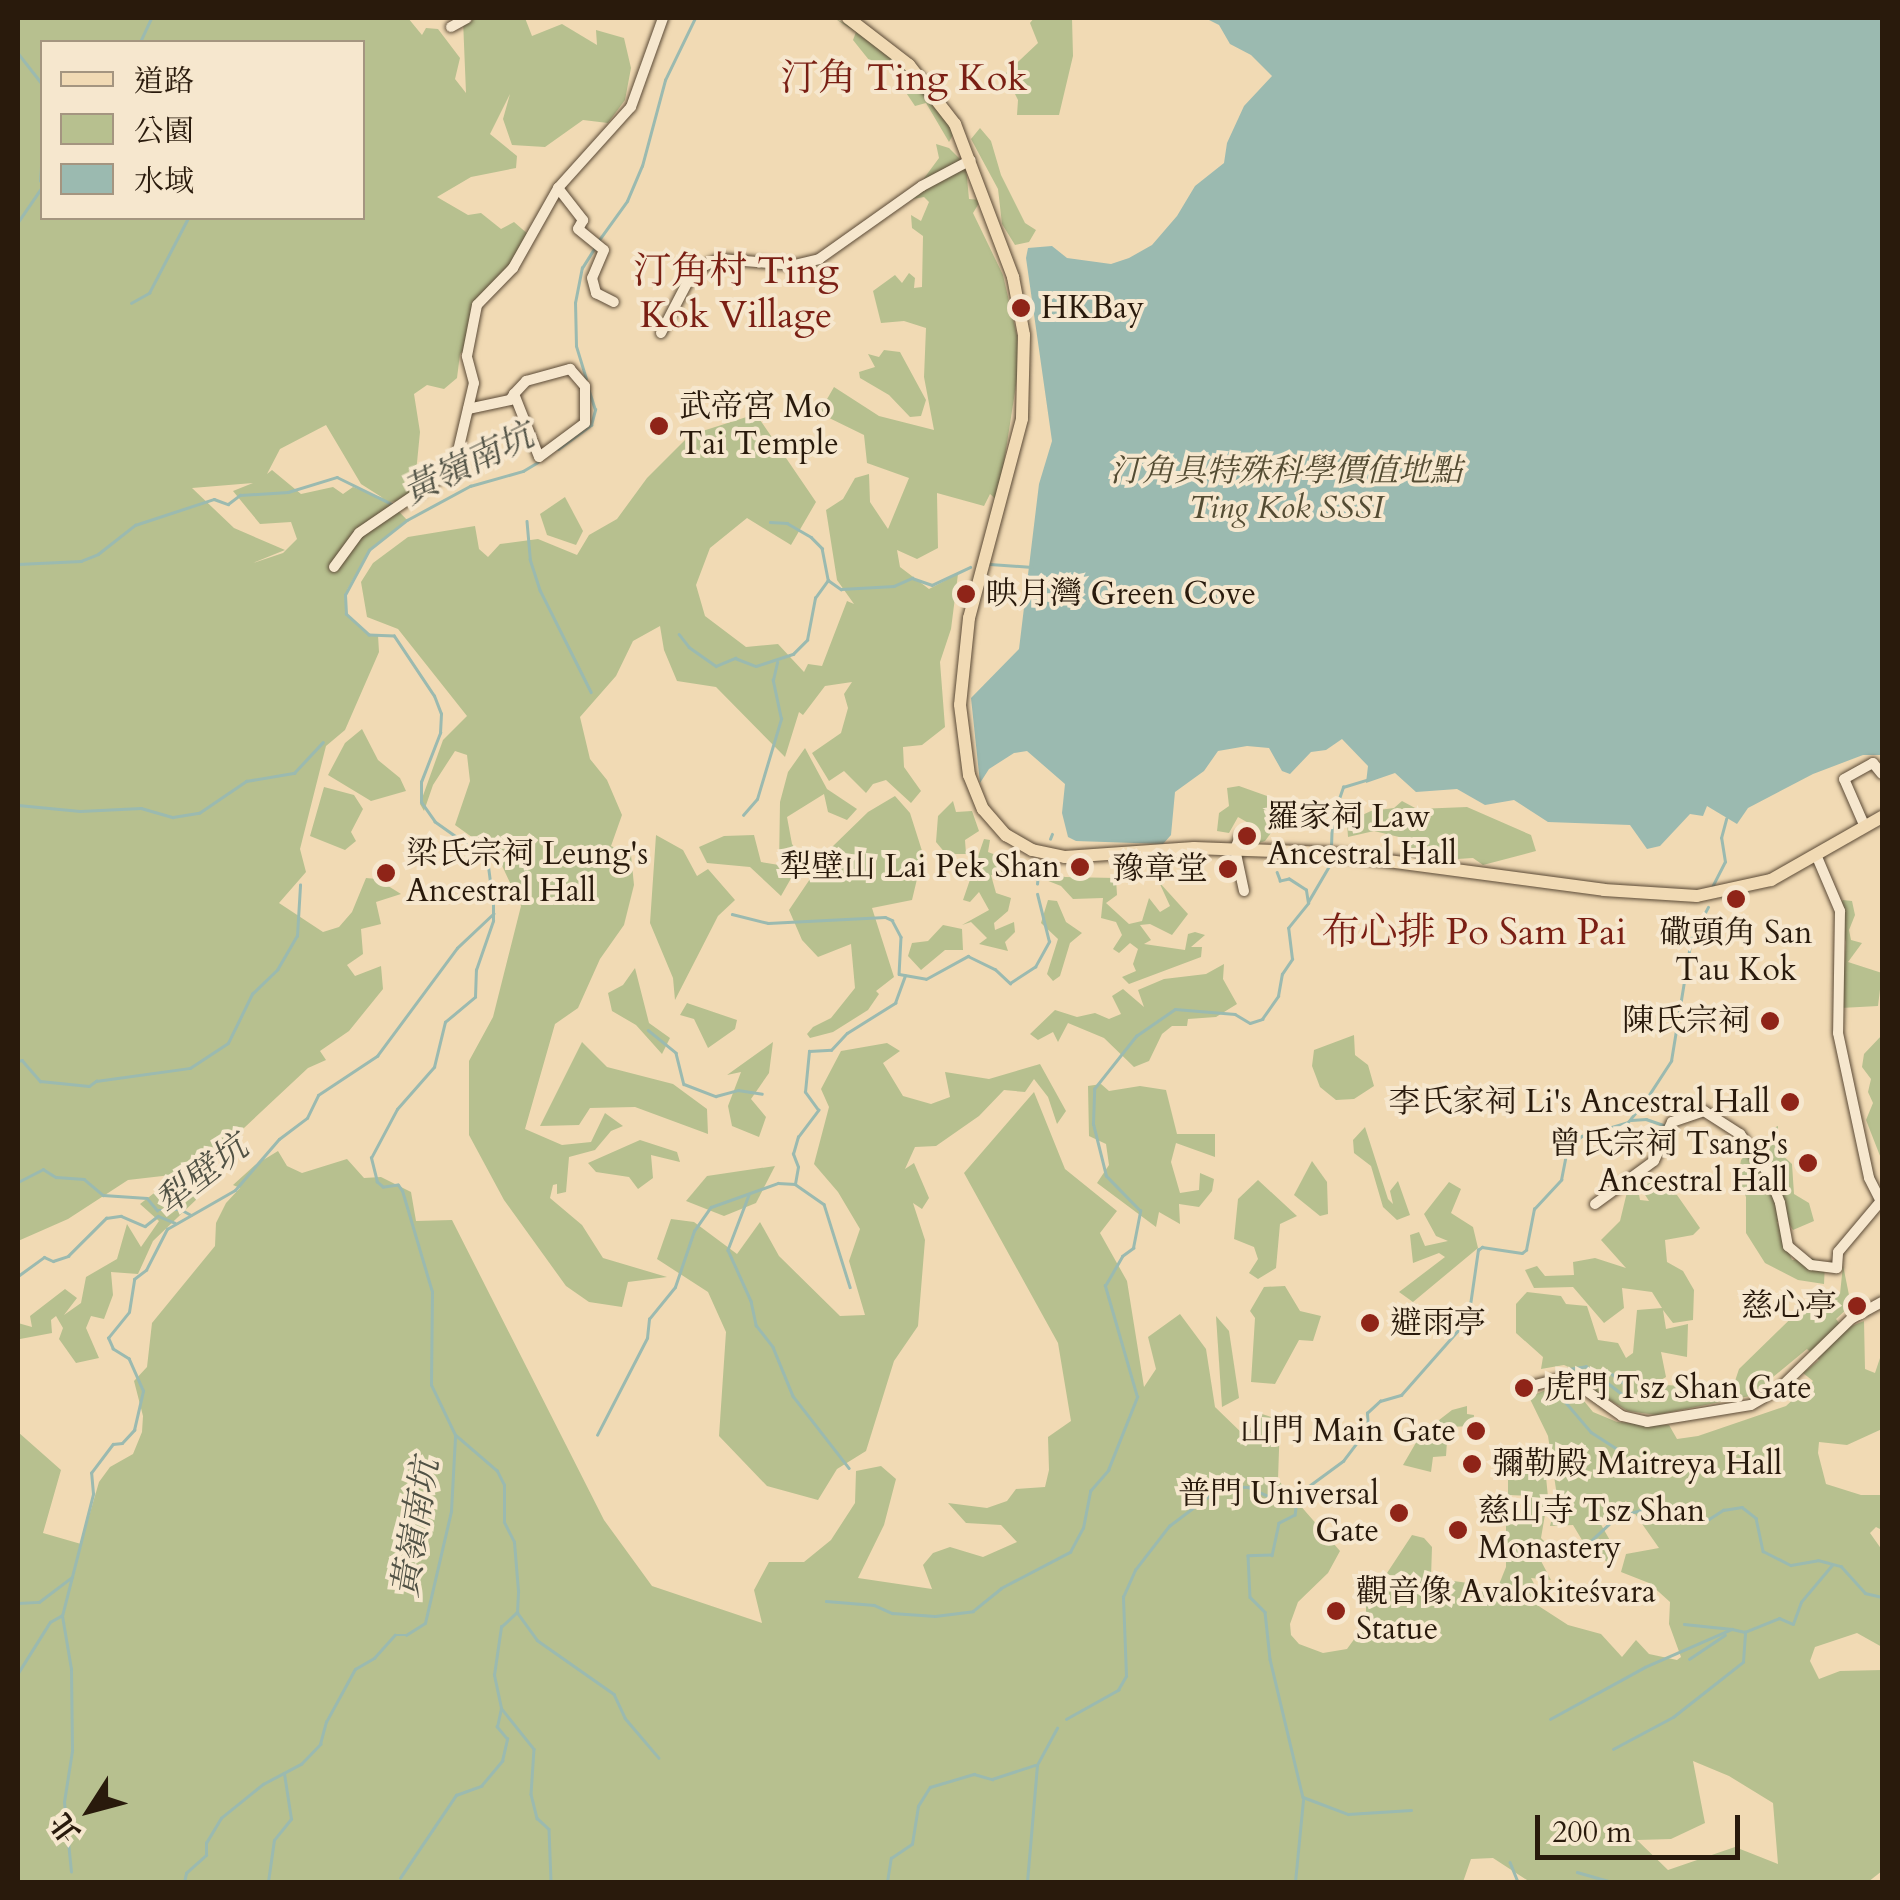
<!DOCTYPE html>
<meta charset="utf-8">
<style>
body{margin:0}
#map{position:relative;width:1900px;height:1900px;overflow:hidden;background:#f1dab4;font-family:Cardo,"Noto Serif TC",serif}
div>[style]{position:absolute}
.green>*{inset:0;background:#b7c08f}
.water>*{inset:0;background:#9bbab0}
.stream>*{height:2.5px;margin:-1.25px;padding:0 1.25px;transform-origin:1.25px;border-radius:1.25px;background:#9bbab0}
.roads{filter:drop-shadow(0 0 2px #5b4a36) drop-shadow(0 0 2px #5b4a36)}
.minor>*{height:10px;margin:-5px;padding:0 5px;transform-origin:5px;border-radius:5px;background:#f6e7ce}
.major>*{height:12px;margin:-6px;padding:0 6px;transform-origin:6px;border-radius:6px;background:#f1dab4}
.dots>*{width:28px;height:28px;translate:-50% -50%;box-sizing:border-box;border:5px solid #f6e7ce;border-radius:50%}
span{translate:-50% -50%;white-space:nowrap;text-align:center;line-height:1.15;-webkit-text-stroke:8px #f6e7ce;paint-order:stroke}
.poi-label{font-size:32px;color:#291a0c}
.left{translate:0 -50%;text-align:left}
.right{translate:-100% -50%;text-align:right}
.park-label{font-size:32px;color:#544c33;font-style:italic}
.water-label{font-size:35px;color:#515245;font-style:italic}
.quarter-label{font-size:38px;color:#7a1f14}
.frame{position:absolute;inset:0;border:20px solid #291a0c;pointer-events:none}
.legend{position:absolute;left:40px;top:40px;width:325px;height:180px;box-sizing:border-box;background:#f6e7ce;border:2px solid #a49580;margin:0;padding:12px 18px;list-style:none;font-size:30px;color:#291a0c}
.legend li{display:flex;align-items:center;gap:20px;height:50px}
.legend b{width:50px;border:2px solid #a49580}
.north{position:absolute;left:40px;top:1760px;width:100px;height:100px;-webkit-text-stroke:8px #f6e7ce;paint-order:stroke;rotate:234deg;font-size:28px;font-weight:700;line-height:40px;text-align:center;color:#291a0c}
.north::after{content:'';display:block;margin:auto;width:35px;height:45px;background:#291a0c;clip-path:polygon(50% 0,100% 100%,50% 72%,0 100%)}
.scale{position:absolute;left:1535px;top:1815px;width:205px;height:45px;box-sizing:border-box;border:5px solid #291a0c;border-top:0;padding-left:12px;font-size:30px;line-height:35px;white-space:nowrap;color:#291a0c;-webkit-text-stroke:8px #f6e7ce;paint-order:stroke}
</style>
<div id="map">
<div class="green">
<div style="clip-path:polygon(evenodd,18px 18px,408px 18px,422px 35px,426px 28px,438px 29px,460px 58px,455px 79px,466px 93px,463px 20px,525px 18px,532px 36px,562px 24px,597px 45px,596px 30px,624px 38px,631px 68px,625px 100px,608px 123px,583px 120px,545px 147px,512px 145px,503px 119px,510px 94px,490px 134px,517px 156px,516px 168px,471px 177px,437px 197px,468px 215px,481px 213px,501px 229px,514px 222px,529px 235px,510px 271px,484px 296px,468px 346px,460px 354px,457px 378px,444px 389px,427px 385px,414px 394px,420px 432px,416px 473px,408px 500px,390px 502px,407px 520px,369px 550px,347px 590px,347px 614px,369px 635px,378px 635px,379px 652px,345px 730px,326px 746px,300px 849px,306px 872px,279px 903px,323px 932px,339px 927px,352px 912px,366px 878px,377px 879px,401px 894px,376px 902px,381px 924px,361px 929px,363px 954px,347px 965px,355px 976px,381px 966px,383px 989px,349px 1031px,320px 1051px,326px 1060px,308px 1068px,197px 1172px,128px 1180px,68px 1219px,18px 1241px,18px 18px,42px 42px,362px 42px,362px 218px,42px 218px,42px 42px,18px 18px,326px 425px,361px 484px,383px 498px,353px 487px,343px 494px,333px 487px,301px 494px,272px 470px,267px 474px,280px 449px,326px 425px,18px 18px,253px 483px,233px 491px,260px 524px,291px 522px,297px 539px,283px 553px,253px 563px,285px 550px,234px 528px,192px 488px,253px 483px)"></div>
<div style="clip-path:polygon(834px 18px,876px 39px,880px 35px,891px 45px,955px 131px,949px 142px,926px 103px,915px 106px,886px 63px,869px 60px,853px 40px,856px 32px)"></div>
<div style="clip-path:polygon(1034px 18px,1072px 18px,1073px 56px,1059px 115px,1017px 115px,1018px 100px,1005px 74px,1038px 43px,1030px 23px)"></div>
<div style="clip-path:polygon(980px 128px,991px 141px,1001px 175px,1025px 223px,1036px 230px,1029px 242px,1015px 245px,1002px 224px,998px 189px,971px 139px)"></div>
<div style="clip-path:polygon(936px 144px,949px 148px,961px 160px,966px 167px,969px 199px,981px 200px,973px 213px,1003px 275px,1021px 353px,998px 501px,990px 494px,984px 506px,937px 493px,938px 548px,917px 559px,897px 550px,900px 567px,929px 589px,958px 574px,951px 629px,940px 662px,945px 727px,922px 745px,903px 747px,904px 767px,921px 791px,911px 803px,886px 780px,873px 784px,866px 793px,844px 771px,829px 781px,812px 753px,841px 733px,848px 708px,844px 694px,852px 682px,825px 686px,803px 715px,799px 712px,785px 757px,716px 687px,677px 681px,664px 650px,660px 626px,633px 641px,616px 676px,580px 717px,590px 759px,607px 780px,622px 815px,611px 846px,631px 855px,634px 885px,624px 925px,600px 959px,578px 1008px,555px 1024px,525px 1129px,562px 1145px,591px 1142px,605px 1113px,623px 1126px,611px 1131px,595px 1150px,569px 1157px,566px 1192px,557px 1194px,557px 1184px,553px 1185px,550px 1198px,582px 1225px,603px 1258px,667px 1277px,628px 1282px,622px 1307px,589px 1302px,566px 1286px,504px 1200px,469px 1135px,469px 1061px,493px 1017px,521px 906px,497px 855px,455px 825px,470px 781px,467px 755px,455px 751px,433px 785px,424px 811px,420px 804px,443px 740px,467px 716px,398px 629px,367px 617px,361px 582px,373px 563px,408px 537px,475px 526px,479px 549px,488px 557px,500px 544px,538px 539px,577px 555px,589px 535px,617px 519px,647px 478px,690px 435px,756px 414px,816px 502px,791px 545px,747px 518px,710px 548px,696px 585px,705px 616px,746px 647px,778px 644px,804px 672px,808px 664px,822px 666px,847px 601px,854px 604px,837px 580px,826px 510px,843px 499px,855px 478px,869px 474px,870px 502px,888px 529px,909px 478px,867px 463px,864px 435px,819px 413px,834px 387px,879px 416px,934px 430px,924px 377px,926px 328px,904px 321px,881px 323px,873px 291px,895px 275px,902px 283px,909px 273px,915px 278px,914px 288px,922px 287px,923px 236px,912px 228px,911px 215px,921px 221px,929px 202px,924px 197px,908px 200px,939px 158px)"></div>
<div style="clip-path:polygon(884px 350px,900px 352px,926px 400px,921px 416px,910px 417px,889px 395px,860px 378px,859px 372px,875px 367px,868px 354px,879px 357px)"></div>
<div style="clip-path:polygon(565px 497px,583px 531px,576px 545px,547px 535px,540px 514px)"></div>
<div style="clip-path:polygon(362px 729px,378px 760px,400px 778px,406px 791px,371px 801px,328px 775px,345px 743px)"></div>
<div style="clip-path:polygon(805px 748px,827px 789px,857px 809px,847px 820px,828px 812px,824px 794px,787px 817px,792px 844px,802px 859px,781px 896px,750px 867px,707px 863px,699px 847px,724px 836px,754px 835px,761px 862px,779px 865px,780px 802px,788px 772px)"></div>
<div style="clip-path:polygon(1239px 786px,1281px 801px,1279px 822px,1265px 841px,1259px 843px,1252px 825px,1238px 817px,1229px 833px,1217px 831px,1219px 813px,1229px 806px,1227px 788px)"></div>
<div style="clip-path:polygon(324px 787px,354px 795px,363px 809px,351px 832px,356px 841px,345px 850px,310px 836px)"></div>
<div style="clip-path:polygon(895px 796px,910px 813px,923px 854px,912px 900px,872px 908px,894px 977px,876px 991px,879px 994px,868px 1010px,833px 1032px,810px 1038px,807px 1034px,813px 1027px,831px 1018px,855px 988px,851px 944px,818px 957px,802px 940px,789px 910px,831px 848px,868px 812px)"></div>
<div style="clip-path:polygon(953px 801px,956px 812px,972px 811px,979px 831px,965px 840px,966px 854px,946px 854px,936px 842px,938px 816px)"></div>
<div style="clip-path:polygon(1402px 801px,1417px 809px,1467px 807px,1531px 835px,1536px 851px,1483px 865px,1473px 858px,1457px 859px,1429px 846px,1405px 849px,1399px 837px,1374px 831px,1348px 837px,1347px 822px,1371px 811px,1394px 808px)"></div>
<div style="clip-path:polygon(656px 835px,683px 850px,697px 876px,708px 869px,735px 900px,718px 916px,675px 1000px,673px 978px,650px 923px)"></div>
<div style="clip-path:polygon(984px 839px,990px 840px,988px 852px,1009px 860px,1010px 877px,991px 875px,996px 893px,1011px 898px,1008px 911px,994px 923px,995px 930px,1014px 922px,1015px 932px,1005px 942px,1008px 951px,979px 944px,987px 938px,971px 922px,962px 925px,989px 910px,979px 892px,970px 902px,963px 900px)"></div>
<div style="clip-path:polygon(1025px 864px,1065px 877px,1116px 878px,1117px 895px,1106px 903px,1129px 924px,1142px 921px,1149px 898px,1160px 912px,1170px 906px,1159px 882px,1188px 914px,1172px 935px,1150px 924px,1140px 925px,1151px 940px,1144px 944px,1185px 950px,1188px 934px,1195px 932px,1205px 935px,1191px 947px,1202px 947px,1201px 957px,1129px 984px,1122px 977px,1136px 971px,1133px 964px,1138px 949px,1130px 943px,1119px 953px,1113px 949px,1122px 935px,1116px 922px,1101px 918px,1103px 898px,1073px 899px,1061px 886px,1023px 871px)"></div>
<div style="clip-path:polygon(1048px 900px,1057px 901px,1066px 922px,1082px 933px,1070px 943px,1060px 976px,1053px 981px,1047px 974px,1058px 939px,1041px 923px)"></div>
<div style="clip-path:polygon(1843px 900px,1852px 901px,1855px 915px,1849px 930px,1851px 940px,1862px 943px,1848px 962px,1882px 973px,1878px 1006px,1841px 1008px,1846px 942px,1836px 909px)"></div>
<div style="clip-path:polygon(943px 925px,962px 929px,963px 950px,945px 950px,921px 970px,908px 956px,912px 943px,928px 941px)"></div>
<div style="clip-path:polygon(1224px 964px,1223px 979px,1237px 1004px,1216px 1017px,1188px 1019px,1187px 1026px,1172px 1026px,1162px 1034px,1149px 1061px,1134px 1067px,1104px 1038px,1068px 1023px,1058px 1042px,1053px 1032px,1038px 1040px,1030px 1034px,1055px 1010px,1077px 1017px,1095px 1013px,1109px 1019px,1121px 1014px,1112px 996px,1123px 989px,1144px 1007px,1138px 990px,1164px 979px,1206px 974px)"></div>
<div style="clip-path:polygon(635px 968px,649px 1023px,670px 1038px,662px 1054px,636px 1025px,612px 1011px,608px 993px,623px 985px)"></div>
<div style="clip-path:polygon(687px 1003px,737px 1020px,735px 1029px,708px 1048px,694px 1019px,680px 1015px)"></div>
<div style="clip-path:polygon(1354px 1035px,1355px 1055px,1368px 1065px,1374px 1086px,1354px 1099px,1336px 1100px,1320px 1087px,1312px 1066px,1314px 1050px)"></div>
<div style="clip-path:polygon(1882px 1035px,1882px 1161px,1866px 1120px,1873px 1103px,1868px 1092px,1871px 1079px,1862px 1067px,1864px 1054px)"></div>
<div style="clip-path:polygon(582px 1042px,607px 1067px,673px 1084px,707px 1109px,708px 1134px,635px 1107px,590px 1108px,579px 1125px,540px 1126px)"></div>
<div style="clip-path:polygon(773px 1042px,769px 1073px,751px 1099px,766px 1117px,759px 1137px,732px 1126px,728px 1106px,741px 1072px,727px 1075px)"></div>
<div style="clip-path:polygon(887px 1043px,900px 1051px,883px 1063px,903px 1096px,931px 1104px,950px 1097px,945px 1072px,989px 1079px,1040px 1064px,1066px 1111px,1057px 1124px,1048px 1097px,1034px 1079px,1025px 1092px,1004px 1090px,979px 1116px,936px 1146px,915px 1147px,905px 1169px,914px 1163px,929px 1198px,922px 1209px,913px 1203px,925px 1240px,918px 1326px,894px 1361px,866px 1451px,837px 1469px,818px 1500px,767px 1486px,719px 1436px,726px 1332px,708px 1292px,657px 1259px,671px 1219px,694px 1222px,737px 1254px,760px 1222px,779px 1256px,840px 1316px,865px 1315px,849px 1261px,860px 1229px,838px 1192px,814px 1164px,829px 1107px,821px 1089px,841px 1051px)"></div>
<div style="clip-path:polygon(1101px 1084px,1109px 1091px,1140px 1086px,1166px 1090px,1177px 1134px,1215px 1134px,1215px 1157px,1176px 1143px,1171px 1162px,1180px 1193px,1199px 1190px,1200px 1173px,1214px 1179px,1212px 1191px,1199px 1207px,1179px 1204px,1180px 1224px,1159px 1212px,1156px 1227px,1097px 1183px,1109px 1165px,1106px 1144px,1089px 1136px,1088px 1086px)"></div>
<div style="clip-path:polygon(evenodd,1034px 1092px,1065px 1169px,1117px 1211px,1100px 1233px,1127px 1281px,1144px 1387px,1156px 1369px,1148px 1337px,1180px 1314px,1206px 1349px,1215px 1407px,1247px 1438px,1256px 1412px,1280px 1420px,1278px 1480px,1340px 1551px,1328px 1573px,1298px 1602px,1290px 1624px,1291px 1635px,1299px 1644px,1323px 1653px,1347px 1649px,1355px 1638px,1366px 1618px,1366px 1605px,1412px 1535px,1424px 1538px,1432px 1547px,1431px 1578px,1498px 1587px,1506px 1567px,1506px 1519px,1530px 1519px,1531px 1496px,1508px 1495px,1508px 1460px,1529px 1462px,1546px 1477px,1548px 1497px,1541px 1538px,1556px 1553px,1540px 1548px,1541px 1561px,1551px 1580px,1531px 1578px,1542px 1599px,1534px 1603px,1568px 1625px,1601px 1634px,1622px 1657px,1636px 1640px,1649px 1654px,1677px 1660px,1681px 1657px,1669px 1624px,1670px 1602px,1649px 1583px,1621px 1572px,1626px 1554px,1659px 1548px,1626px 1501px,1599px 1521px,1616px 1551px,1612px 1566px,1600px 1556px,1578px 1553px,1570px 1541px,1582px 1540px,1573px 1525px,1550px 1526px,1557px 1496px,1548px 1436px,1529px 1397px,1560px 1384px,1575px 1390px,1593px 1412px,1617px 1422px,1669px 1425px,1677px 1439px,1698px 1436px,1786px 1406px,1813px 1381px,1803px 1373px,1819px 1360px,1807px 1349px,1750px 1396px,1656px 1415px,1628px 1411px,1569px 1376px,1547px 1377px,1573px 1369px,1564px 1365px,1541px 1369px,1543px 1357px,1516px 1333px,1516px 1304px,1527px 1292px,1561px 1296px,1566px 1304px,1587px 1306px,1598px 1340px,1618px 1343px,1626px 1358px,1633px 1353px,1637px 1310px,1662px 1308px,1652px 1292px,1622px 1288px,1624px 1308px,1604px 1323px,1573px 1287px,1534px 1288px,1525px 1270px,1537px 1266px,1545px 1276px,1574px 1275px,1573px 1262px,1595px 1258px,1626px 1268px,1601px 1240px,1620px 1221px,1627px 1192px,1638px 1189px,1640px 1200px,1649px 1201px,1640px 1187px,1661px 1178px,1662px 1189px,1677px 1195px,1700px 1228px,1693px 1235px,1665px 1240px,1667px 1262px,1683px 1271px,1694px 1290px,1693px 1320px,1673px 1323px,1663px 1310px,1666px 1329px,1688px 1324px,1687px 1357px,1661px 1352px,1666px 1377px,1654px 1384px,1732px 1390px,1739px 1369px,1821px 1289px,1840px 1294px,1843px 1265px,1851px 1305px,1836px 1319px,1844px 1329px,1864px 1321px,1865px 1369px,1875px 1373px,1882px 1352px,1882px 1429px,1847px 1445px,1819px 1442px,1818px 1453px,1826px 1484px,1861px 1495px,1882px 1495px,1882px 1530px,1876px 1527px,1870px 1533px,1882px 1550px,1882px 1647px,1857px 1633px,1815px 1647px,1810px 1661px,1819px 1679px,1840px 1671px,1882px 1670px,1882px 1871px,1868px 1882px,1530px 1882px,1493px 1858px,1471px 1859px,1463px 1882px,18px 1882px,18px 1432px,61px 1470px,43px 1533px,81px 1544px,99px 1482px,110px 1467px,133px 1454px,142px 1432px,143px 1416px,134px 1381px,147px 1367px,152px 1323px,215px 1246px,216px 1223px,226px 1203px,240px 1188px,233px 1185px,255px 1165px,278px 1151px,287px 1166px,302px 1173px,347px 1159px,364px 1178px,381px 1177px,411px 1192px,416px 1221px,452px 1220px,604px 1520px,652px 1586px,762px 1623px,754px 1590px,769px 1562px,804px 1562px,831px 1540px,855px 1503px,856px 1471px,881px 1466px,896px 1479px,884px 1525px,858px 1578px,932px 1589px,923px 1565px,933px 1553px,950px 1547px,983px 1557px,1017px 1542px,1001px 1525px,966px 1523px,948px 1503px,987px 1508px,1007px 1501px,1016px 1489px,1045px 1487px,1049px 1470px,1048px 1437px,1071px 1421px,1058px 1343px,964px 1173px,1034px 1092px,1693px 1761px,1729px 1776px,1773px 1803px,1778px 1864px,1735px 1847px,1668px 1870px,1637px 1840px,1671px 1839px,1705px 1823px,1693px 1761px)"></div>
<div style="clip-path:polygon(1778px 1126px,1778px 1151px,1792px 1164px,1794px 1194px,1809px 1203px,1814px 1221px,1793px 1230px,1789px 1224px,1777px 1222px,1792px 1260px,1811px 1258px,1825px 1264px,1824px 1284px,1798px 1280px,1765px 1263px,1746px 1233px,1746px 1197px,1738px 1177px,1741px 1160px,1751px 1149px,1764px 1154px,1770px 1145px,1771px 1129px)"></div>
<div style="clip-path:polygon(1365px 1127px,1388px 1199px,1393px 1204px,1390px 1191px,1398px 1181px,1410px 1215px,1397px 1220px,1383px 1207px,1371px 1166px,1354px 1153px,1353px 1140px)"></div>
<div style="clip-path:polygon(640px 1140px,677px 1152px,680px 1162px,651px 1155px,653px 1178px,638px 1189px,629px 1177px,596px 1172px,588px 1163px)"></div>
<div style="clip-path:polygon(1312px 1161px,1327px 1182px,1328px 1214px,1320px 1216px,1294px 1195px)"></div>
<div style="clip-path:polygon(775px 1166px,756px 1203px,724px 1216px,686px 1201px,707px 1176px)"></div>
<div style="clip-path:polygon(1258px 1180px,1297px 1216px,1280px 1224px,1276px 1268px,1258px 1279px,1249px 1273px,1258px 1259px,1254px 1247px,1234px 1239px,1238px 1199px)"></div>
<div style="clip-path:polygon(1449px 1182px,1461px 1189px,1451px 1213px,1473px 1227px,1478px 1248px,1413px 1302px,1399px 1292px,1445px 1257px,1439px 1253px,1413px 1263px,1410px 1235px,1419px 1232px,1425px 1246px,1448px 1241px,1436px 1236px,1424px 1214px)"></div>
<div style="clip-path:polygon(158px 1190px,200px 1196px,153px 1241px,138px 1274px,111px 1272px,113px 1295px,104px 1319px,91px 1316px,86px 1328px,99px 1358px,76px 1363px,59px 1339px,63px 1328px,56px 1316px,51px 1320px,52px 1333px,20px 1339px,18px 1323px,32px 1327px,30px 1316px,65px 1289px,77px 1298px,64px 1315px,81px 1303px,86px 1277px,117px 1259px,127px 1224px,141px 1247px,159px 1221px,140px 1204px)"></div>
<div style="clip-path:polygon(1285px 1286px,1300px 1311px,1321px 1316px,1313px 1341px,1299px 1340px,1275px 1384px,1251px 1382px,1255px 1318px,1250px 1311px,1264px 1287px)"></div>
<div style="clip-path:polygon(1216px 1316px,1229px 1331px,1239px 1398px,1222px 1407px)"></div>
<div style="clip-path:polygon(1467px 1406px,1467px 1414px,1474px 1415px,1473px 1426px,1448px 1427px,1446px 1456px,1433px 1457px,1431px 1472px,1403px 1465px,1421px 1434px,1452px 1410px)"></div>
</div>
<div class="water">
<div style="clip-path:polygon(1205px 18px,1882px 18px,1882px 755px,1863px 755px,1813px 774px,1748px 808px,1737px 824px,1707px 806px,1703px 816px,1690px 814px,1660px 846px,1647px 849px,1630px 825px,1548px 822px,1514px 800px,1485px 805px,1457px 789px,1416px 792px,1395px 773px,1366px 783px,1368px 766px,1342px 739px,1326px 750px,1311px 752px,1290px 774px,1282px 771px,1269px 748px,1247px 746px,1218px 751px,1204px 771px,1175px 792px,1171px 835px,1163px 844px,1076px 841px,1068px 837px,1062px 813px,1065px 784px,1027px 751px,1014px 753px,989px 769px,980px 783px,971px 698px,1019px 649px,1039px 484px,1052px 441px,1026px 258px,1028px 248px,1052px 246px,1067px 258px,1111px 264px,1129px 258px,1152px 245px,1177px 216px,1195px 186px,1224px 163px,1227px 143px,1244px 106px,1272px 76px,1251px 55px,1230px 44px,1219px 25px)"></div>
</div>
<div class="stream">
<div style="left:140px;top:42px;width:26px;rotate:-65deg"></div>
<div style="left:18px;top:53px;width:39px;rotate:52deg"></div>
<div style="left:40px;top:181px;width:31px;rotate:-86deg"></div>
<div style="left:18px;top:222px;width:42px;rotate:-55.6deg"></div>
<div style="left:599px;top:240px;width:48px;rotate:-54.3deg"></div>
<div style="left:627px;top:201px;width:38px;rotate:-67deg"></div>
<div style="left:642px;top:166px;width:89px;rotate:-75deg"></div>
<div style="left:665px;top:80px;width:69px;rotate:-64.2deg"></div>
<div style="left:131px;top:303px;width:21px;rotate:-29deg"></div>
<div style="left:149px;top:293px;width:85px;rotate:-62.5deg"></div>
<div style="left:586px;top:379px;width:34px;rotate:-107deg"></div>
<div style="left:576px;top:346px;width:43px;rotate:-91.3deg"></div>
<div style="left:575px;top:303px;width:36px;rotate:-79deg"></div>
<div style="left:582px;top:268px;width:25px;rotate:-58deg"></div>
<div style="left:558px;top:449px;width:41px;rotate:-36deg"></div>
<div style="left:591px;top:425px;width:16px;rotate:-75deg"></div>
<div style="left:595px;top:410px;width:20px;rotate:-108deg"></div>
<div style="left:527px;top:521px;width:38px;rotate:85deg"></div>
<div style="left:530px;top:559px;width:33px;rotate:72deg"></div>
<div style="left:540px;top:590px;width:114px;rotate:63.4deg"></div>
<div style="left:770px;top:522px;width:17px;rotate:3deg"></div>
<div style="left:787px;top:523px;width:28px;rotate:30deg"></div>
<div style="left:811px;top:537px;width:16px;rotate:45deg"></div>
<div style="left:822px;top:548px;width:33px;rotate:79deg"></div>
<div style="left:18px;top:564px;width:63px;rotate:-2.7deg"></div>
<div style="left:81px;top:561px;width:18px;rotate:-22deg"></div>
<div style="left:98px;top:554px;width:47px;rotate:-38.1deg"></div>
<div style="left:135px;top:525px;width:83px;rotate:-18.2deg"></div>
<div style="left:214px;top:499px;width:15px;rotate:20deg"></div>
<div style="left:228px;top:504px;width:15px;rotate:-37deg"></div>
<div style="left:240px;top:495px;width:48px;rotate:-3.6deg"></div>
<div style="left:288px;top:492px;width:51px;rotate:-17deg"></div>
<div style="left:337px;top:477px;width:61px;rotate:26.1deg"></div>
<div style="left:990px;top:564px;width:42px;rotate:4.1deg"></div>
<div style="left:679px;top:634px;width:16px;rotate:52deg"></div>
<div style="left:689px;top:647px;width:33px;rotate:35deg"></div>
<div style="left:716px;top:666px;width:21px;rotate:-23deg"></div>
<div style="left:735px;top:658px;width:22px;rotate:21deg"></div>
<div style="left:756px;top:666px;width:39px;rotate:-18deg"></div>
<div style="left:793px;top:654px;width:20px;rotate:-45deg"></div>
<div style="left:807px;top:640px;width:43px;rotate:-79.2deg"></div>
<div style="left:815px;top:598px;width:22px;rotate:-54deg"></div>
<div style="left:828px;top:580px;width:16px;rotate:35deg"></div>
<div style="left:841px;top:589px;width:53px;rotate:-3.2deg"></div>
<div style="left:894px;top:586px;width:20px;rotate:-24deg"></div>
<div style="left:912px;top:578px;width:21px;rotate:19deg"></div>
<div style="left:932px;top:585px;width:42px;rotate:-25.3deg"></div>
<div style="left:18px;top:805px;width:62px;rotate:5.5deg"></div>
<div style="left:80px;top:811px;width:61px;rotate:-2.8deg"></div>
<div style="left:141px;top:808px;width:33px;rotate:16deg"></div>
<div style="left:173px;top:817px;width:26px;rotate:-9deg"></div>
<div style="left:199px;top:813px;width:57px;rotate:-34.2deg"></div>
<div style="left:246px;top:781px;width:49px;rotate:-9.5deg"></div>
<div style="left:294px;top:773px;width:42px;rotate:-46.9deg"></div>
<div style="left:743px;top:815px;width:21px;rotate:-49deg"></div>
<div style="left:757px;top:799px;width:84px;rotate:-73.3deg"></div>
<div style="left:781px;top:719px;width:40px;rotate:-102deg"></div>
<div style="left:773px;top:680px;width:18px;rotate:-77deg"></div>
<div style="left:1050px;top:839px;width:5px;rotate:-68deg"></div>
<div style="left:1331px;top:847px;width:28px;rotate:-88deg"></div>
<div style="left:1332px;top:819px;width:34px;rotate:-71deg"></div>
<div style="left:1343px;top:787px;width:24px;rotate:-17deg"></div>
<div style="left:1037px;top:884px;width:19px;rotate:-84deg"></div>
<div style="left:1712px;top:887px;width:28px;rotate:-63deg"></div>
<div style="left:1725px;top:862px;width:24px;rotate:-99deg"></div>
<div style="left:1721px;top:838px;width:20px;rotate:-75deg"></div>
<div style="left:1308px;top:902px;width:42px;rotate:-59.7deg"></div>
<div style="left:732px;top:914px;width:37px;rotate:14deg"></div>
<div style="left:768px;top:923px;width:117px;rotate:-2.9deg"></div>
<div style="left:885px;top:917px;width:8px;rotate:23deg"></div>
<div style="left:892px;top:920px;width:19px;rotate:62deg"></div>
<div style="left:901px;top:937px;width:37px;rotate:93deg"></div>
<div style="left:899px;top:974px;width:27px;rotate:10deg"></div>
<div style="left:926px;top:979px;width:48px;rotate:-28.7deg"></div>
<div style="left:968px;top:956px;width:30px;rotate:26deg"></div>
<div style="left:995px;top:969px;width:21px;rotate:43deg"></div>
<div style="left:1010px;top:983px;width:30px;rotate:-33deg"></div>
<div style="left:1035px;top:967px;width:29px;rotate:-61deg"></div>
<div style="left:1049px;top:942px;width:49px;rotate:-104deg"></div>
<div style="left:648px;top:1030px;width:36px;rotate:39deg"></div>
<div style="left:676px;top:1053px;width:32px;rotate:76deg"></div>
<div style="left:684px;top:1084px;width:34px;rotate:21deg"></div>
<div style="left:716px;top:1096px;width:23px;rotate:-15deg"></div>
<div style="left:738px;top:1090px;width:24px;rotate:9deg"></div>
<div style="left:18px;top:1061px;width:4px;rotate:-14deg"></div>
<div style="left:22px;top:1060px;width:28px;rotate:49deg"></div>
<div style="left:40px;top:1081px;width:49px;rotate:5.8deg"></div>
<div style="left:89px;top:1086px;width:9px;rotate:-36deg"></div>
<div style="left:96px;top:1081px;width:95px;rotate:-7.9deg"></div>
<div style="left:190px;top:1068px;width:45px;rotate:-33.3deg"></div>
<div style="left:228px;top:1043px;width:55px;rotate:-63.9deg"></div>
<div style="left:252px;top:994px;width:35px;rotate:-44deg"></div>
<div style="left:277px;top:970px;width:39px;rotate:-60deg"></div>
<div style="left:297px;top:936px;width:51px;rotate:-86.6deg"></div>
<div style="left:1631px;top:1120px;width:15px;rotate:-4deg"></div>
<div style="left:1646px;top:1119px;width:21px;rotate:19deg"></div>
<div style="left:18px;top:1182px;width:28px;rotate:-27deg"></div>
<div style="left:43px;top:1169px;width:15px;rotate:32deg"></div>
<div style="left:56px;top:1177px;width:28px;rotate:4deg"></div>
<div style="left:84px;top:1179px;width:25px;rotate:40deg"></div>
<div style="left:103px;top:1195px;width:44px;rotate:3.9deg"></div>
<div style="left:147px;top:1198px;width:16px;rotate:50deg"></div>
<div style="left:157px;top:1210px;width:25px"></div>
<div style="left:182px;top:1210px;width:10px;rotate:29deg"></div>
<div style="left:795px;top:1184px;width:35px;rotate:35deg"></div>
<div style="left:824px;top:1204px;width:87px;rotate:72.6deg"></div>
<div style="left:749px;top:1195px;width:59px;rotate:110.9deg"></div>
<div style="left:728px;top:1250px;width:56px;rotate:65.7deg"></div>
<div style="left:751px;top:1301px;width:25px;rotate:78deg"></div>
<div style="left:756px;top:1325px;width:28px;rotate:52deg"></div>
<div style="left:773px;top:1347px;width:53px;rotate:67.8deg"></div>
<div style="left:793px;top:1396px;width:91px;rotate:52.1deg"></div>
<div style="left:18px;top:1276px;width:32px;rotate:-36deg"></div>
<div style="left:44px;top:1257px;width:10px;rotate:24deg"></div>
<div style="left:53px;top:1261px;width:16px;rotate:-18deg"></div>
<div style="left:68px;top:1256px;width:54px;rotate:-45deg"></div>
<div style="left:106px;top:1218px;width:15px;rotate:-8deg"></div>
<div style="left:121px;top:1216px;width:26px;rotate:23deg"></div>
<div style="left:145px;top:1226px;width:16px;rotate:-38deg"></div>
<div style="left:158px;top:1216px;width:18px;rotate:22deg"></div>
<div style="left:1556px;top:1371px;width:30px;rotate:-9deg"></div>
<div style="left:1586px;top:1366px;width:46px;rotate:37.9deg"></div>
<div style="left:1612px;top:1374px;width:23px;rotate:38deg"></div>
<div style="left:1557px;top:1392px;width:52px;rotate:49.6deg"></div>
<div style="left:1591px;top:1432px;width:30px;rotate:33deg"></div>
<div style="left:1616px;top:1448px;width:32px;rotate:54deg"></div>
<div style="left:1635px;top:1474px;width:44px;rotate:-11.8deg"></div>
<div style="left:597px;top:1435px;width:109px;rotate:-62.7deg"></div>
<div style="left:647px;top:1338px;width:19px;rotate:-84deg"></div>
<div style="left:649px;top:1319px;width:41px;rotate:-50.9deg"></div>
<div style="left:675px;top:1287px;width:59px;rotate:-71.3deg"></div>
<div style="left:694px;top:1231px;width:29px;rotate:-55deg"></div>
<div style="left:711px;top:1207px;width:71px;rotate:-19.7deg"></div>
<div style="left:778px;top:1183px;width:17px;rotate:3deg"></div>
<div style="left:795px;top:1184px;width:17px;rotate:-80deg"></div>
<div style="left:798px;top:1167px;width:14px;rotate:-111deg"></div>
<div style="left:793px;top:1154px;width:18px;rotate:-74deg"></div>
<div style="left:798px;top:1137px;width:34px;rotate:-53deg"></div>
<div style="left:818px;top:1110px;width:22px;rotate:-126deg"></div>
<div style="left:805px;top:1092px;width:41px;rotate:-84.4deg"></div>
<div style="left:809px;top:1051px;width:22px;rotate:-3deg"></div>
<div style="left:831px;top:1050px;width:23px;rotate:-47deg"></div>
<div style="left:847px;top:1033px;width:57px;rotate:-32deg"></div>
<div style="left:895px;top:1003px;width:29px;rotate:-70deg"></div>
<div style="left:1298px;top:1494px;width:21px;rotate:98deg"></div>
<div style="left:1295px;top:1515px;width:18px;rotate:153deg"></div>
<div style="left:1279px;top:1523px;width:33px;rotate:102deg"></div>
<div style="left:1272px;top:1555px;width:24px;rotate:178deg"></div>
<div style="left:1248px;top:1556px;width:41px;rotate:87.2deg"></div>
<div style="left:1250px;top:1597px;width:21px;rotate:45deg"></div>
<div style="left:1265px;top:1612px;width:47px;rotate:83.9deg"></div>
<div style="left:1270px;top:1659px;width:142px;rotate:76.6deg"></div>
<div style="left:1303px;top:1797px;width:48px;rotate:20.7deg"></div>
<div style="left:1348px;top:1814px;width:63px;rotate:-3.6deg"></div>
<div style="left:1580px;top:1551px;width:41px;rotate:-43deg"></div>
<div style="left:1610px;top:1523px;width:22px;rotate:-27deg"></div>
<div style="left:1630px;top:1513px;width:24px;rotate:-15deg"></div>
<div style="left:1653px;top:1507px;width:24px;rotate:7deg"></div>
<div style="left:1677px;top:1510px;width:14px;rotate:45deg"></div>
<div style="left:1687px;top:1520px;width:22px;rotate:-3deg"></div>
<div style="left:1709px;top:1519px;width:17px;rotate:-33deg"></div>
<div style="left:1723px;top:1510px;width:19px;rotate:-9deg"></div>
<div style="left:1742px;top:1507px;width:18px;rotate:38deg"></div>
<div style="left:1756px;top:1518px;width:34px;rotate:78deg"></div>
<div style="left:1763px;top:1551px;width:31px;rotate:27deg"></div>
<div style="left:1791px;top:1565px;width:27px;rotate:-10deg"></div>
<div style="left:1818px;top:1560px;width:24px;rotate:15deg"></div>
<div style="left:1841px;top:1566px;width:36px;rotate:48deg"></div>
<div style="left:1865px;top:1593px;width:17px;rotate:13deg"></div>
<div style="left:826px;top:1601px;width:48px;rotate:4.8deg"></div>
<div style="left:874px;top:1605px;width:20px;rotate:24deg"></div>
<div style="left:892px;top:1613px;width:43px;rotate:4deg"></div>
<div style="left:935px;top:1616px;width:38px;rotate:-7deg"></div>
<div style="left:973px;top:1611px;width:36px;rotate:-39deg"></div>
<div style="left:1001px;top:1588px;width:78px;rotate:-27.6deg"></div>
<div style="left:1070px;top:1552px;width:27px;rotate:-62deg"></div>
<div style="left:1083px;top:1528px;width:38px;rotate:-79deg"></div>
<div style="left:1090px;top:1491px;width:28px;rotate:-49deg"></div>
<div style="left:1108px;top:1470px;width:79px;rotate:-68.3deg"></div>
<div style="left:1137px;top:1397px;width:116px;rotate:-106.1deg"></div>
<div style="left:1105px;top:1286px;width:34px;rotate:-60deg"></div>
<div style="left:1122px;top:1256px;width:14px;rotate:-36deg"></div>
<div style="left:1133px;top:1248px;width:38px;rotate:-79deg"></div>
<div style="left:1140px;top:1211px;width:49px;rotate:-134.2deg"></div>
<div style="left:1106px;top:1176px;width:54px;rotate:-104deg"></div>
<div style="left:1093px;top:1124px;width:35px;rotate:-88deg"></div>
<div style="left:1094px;top:1089px;width:68px;rotate:-51.6deg"></div>
<div style="left:1136px;top:1036px;width:47px;rotate:-34.7deg"></div>
<div style="left:1175px;top:1009px;width:60px;rotate:4.8deg"></div>
<div style="left:1235px;top:1014px;width:17px;rotate:31deg"></div>
<div style="left:1250px;top:1023px;width:13px;rotate:-18deg"></div>
<div style="left:1262px;top:1019px;width:28px;rotate:-55deg"></div>
<div style="left:1278px;top:996px;width:22px;rotate:-80deg"></div>
<div style="left:1282px;top:974px;width:18px;rotate:-56deg"></div>
<div style="left:1292px;top:959px;width:31px;rotate:-97deg"></div>
<div style="left:1288px;top:928px;width:32px;rotate:-51deg"></div>
<div style="left:1308px;top:903px;width:13px;rotate:-99deg"></div>
<div style="left:1306px;top:890px;width:20px;rotate:-147deg"></div>
<div style="left:1289px;top:879px;width:9px;rotate:167deg"></div>
<div style="left:1280px;top:881px;width:9px;rotate:-111deg"></div>
<div style="left:18px;top:1603px;width:21px;rotate:-3deg"></div>
<div style="left:39px;top:1602px;width:41px;rotate:-37.1deg"></div>
<div style="left:517px;top:1612px;width:34px;rotate:54deg"></div>
<div style="left:537px;top:1640px;width:94px;rotate:35deg"></div>
<div style="left:614px;top:1694px;width:26px;rotate:65deg"></div>
<div style="left:625px;top:1718px;width:52px;rotate:49.6deg"></div>
<div style="left:1684px;top:1624px;width:48px;rotate:5.9deg"></div>
<div style="left:1689px;top:1659px;width:43px;rotate:-33.7deg"></div>
<div style="left:18px;top:1673px;width:60px;rotate:-57.9deg"></div>
<div style="left:50px;top:1622px;width:13px;rotate:-29deg"></div>
<div style="left:502px;top:1709px;width:51px;rotate:51.3deg"></div>
<div style="left:534px;top:1749px;width:45px;rotate:93.8deg"></div>
<div style="left:531px;top:1794px;width:25px;rotate:76deg"></div>
<div style="left:537px;top:1818px;width:16px;rotate:43deg"></div>
<div style="left:549px;top:1829px;width:53px;rotate:87.8deg"></div>
<div style="left:1066px;top:1719px;width:60px;rotate:-29.1deg"></div>
<div style="left:1118px;top:1690px;width:16px;rotate:-60deg"></div>
<div style="left:1126px;top:1676px;width:79px;rotate:-92.2deg"></div>
<div style="left:1123px;top:1597px;width:30px;rotate:-66deg"></div>
<div style="left:1135px;top:1570px;width:56px;rotate:-52.3deg"></div>
<div style="left:1169px;top:1526px;width:66px;rotate:-37deg"></div>
<div style="left:1222px;top:1486px;width:26px;rotate:2deg"></div>
<div style="left:1248px;top:1487px;width:22px;rotate:24deg"></div>
<div style="left:1268px;top:1496px;width:30px;rotate:-4deg"></div>
<div style="left:1298px;top:1494px;width:56px;rotate:-36.3deg"></div>
<div style="left:1343px;top:1461px;width:41px;rotate:-52.9deg"></div>
<div style="left:1368px;top:1428px;width:15px;rotate:-94deg"></div>
<div style="left:1367px;top:1413px;width:18px;rotate:-43deg"></div>
<div style="left:1380px;top:1401px;width:22px;rotate:-16deg"></div>
<div style="left:1401px;top:1395px;width:101px;rotate:-48.6deg"></div>
<div style="left:1468px;top:1319px;width:70px;rotate:-81.8deg"></div>
<div style="left:1478px;top:1250px;width:5px;rotate:-37deg"></div>
<div style="left:1482px;top:1247px;width:40px;rotate:8.5deg"></div>
<div style="left:1522px;top:1253px;width:5px;rotate:-37deg"></div>
<div style="left:1526px;top:1250px;width:42px;rotate:-79deg"></div>
<div style="left:1534px;top:1209px;width:40px;rotate:-47deg"></div>
<div style="left:1561px;top:1180px;width:33px;rotate:-79deg"></div>
<div style="left:1567px;top:1148px;width:19px;rotate:-39deg"></div>
<div style="left:1582px;top:1136px;width:48px;rotate:-16.9deg"></div>
<div style="left:1628px;top:1122px;width:27px;rotate:-51deg"></div>
<div style="left:1645px;top:1101px;width:48px;rotate:-57deg"></div>
<div style="left:1671px;top:1061px;width:124px;rotate:-80.7deg"></div>
<div style="left:1691px;top:939px;width:36px;rotate:-62deg"></div>
<div style="left:1550px;top:1719px;width:108px;rotate:-28.7deg"></div>
<div style="left:1645px;top:1667px;width:95px;rotate:-23.6deg"></div>
<div style="left:1732px;top:1629px;width:13px;rotate:13deg"></div>
<div style="left:1613px;top:1749px;width:68px;rotate:-28.1deg"></div>
<div style="left:1673px;top:1717px;width:89px;rotate:-38.2deg"></div>
<div style="left:1743px;top:1662px;width:30px;rotate:-86deg"></div>
<div style="left:1745px;top:1632px;width:37px;rotate:-22deg"></div>
<div style="left:1779px;top:1618px;width:15px;rotate:23deg"></div>
<div style="left:1793px;top:1624px;width:23px;rotate:-70deg"></div>
<div style="left:1801px;top:1602px;width:48px;rotate:-50deg"></div>
<div style="left:1510px;top:1862px;width:22px;rotate:68deg"></div>
<div style="left:71px;top:1872px;width:70px;rotate:-95.7deg"></div>
<div style="left:64px;top:1802px;width:52px;rotate:-81.1deg"></div>
<div style="left:72px;top:1751px;width:82px;rotate:-90.7deg"></div>
<div style="left:71px;top:1669px;width:54px;rotate:-99.6deg"></div>
<div style="left:62px;top:1616px;width:126px;rotate:-75.7deg"></div>
<div style="left:93px;top:1494px;width:21px;rotate:-95deg"></div>
<div style="left:91px;top:1473px;width:36px;rotate:-53deg"></div>
<div style="left:113px;top:1444px;width:9px;rotate:-6deg"></div>
<div style="left:122px;top:1443px;width:18px;rotate:-47deg"></div>
<div style="left:134px;top:1430px;width:40px;rotate:-77deg"></div>
<div style="left:143px;top:1391px;width:35px;rotate:-114deg"></div>
<div style="left:129px;top:1359px;width:19px;rotate:-148deg"></div>
<div style="left:113px;top:1349px;width:12px;rotate:-114deg"></div>
<div style="left:108px;top:1338px;width:33px;rotate:-51deg"></div>
<div style="left:129px;top:1312px;width:33px;rotate:-81deg"></div>
<div style="left:134px;top:1279px;width:15px;rotate:-37deg"></div>
<div style="left:146px;top:1270px;width:46px;rotate:-62.9deg"></div>
<div style="left:167px;top:1229px;width:78px;rotate:-29.8deg"></div>
<div style="left:235px;top:1190px;width:67px;rotate:-49.2deg"></div>
<div style="left:279px;top:1139px;width:35px;rotate:-37deg"></div>
<div style="left:307px;top:1118px;width:25px;rotate:-64deg"></div>
<div style="left:318px;top:1095px;width:71px;rotate:-33.5deg"></div>
<div style="left:377px;top:1056px;width:134px;rotate:-53.5deg"></div>
<div style="left:457px;top:948px;width:50px;rotate:-43.4deg"></div>
<div style="left:1577px;top:1872px;width:36px;rotate:16deg"></div>
<div style="left:400px;top:1878px;width:100px;rotate:-56deg"></div>
<div style="left:456px;top:1795px;width:27px;rotate:-20deg"></div>
<div style="left:481px;top:1786px;width:33px;rotate:-50deg"></div>
<div style="left:502px;top:1761px;width:23px;rotate:-77deg"></div>
<div style="left:507px;top:1739px;width:16px;rotate:-130deg"></div>
<div style="left:497px;top:1727px;width:19px;rotate:-78deg"></div>
<div style="left:501px;top:1708px;width:34px;rotate:-102deg"></div>
<div style="left:494px;top:1675px;width:49px;rotate:-81.7deg"></div>
<div style="left:501px;top:1627px;width:22px;rotate:-43deg"></div>
<div style="left:517px;top:1612px;width:21px;rotate:-87deg"></div>
<div style="left:518px;top:1591px;width:49px;rotate:-94.7deg"></div>
<div style="left:514px;top:1542px;width:22px;rotate:-117deg"></div>
<div style="left:504px;top:1522px;width:37px;rotate:-90deg"></div>
<div style="left:504px;top:1485px;width:16px;rotate:-117deg"></div>
<div style="left:497px;top:1471px;width:55px;rotate:-139.4deg"></div>
<div style="left:455px;top:1435px;width:55px;rotate:-115.6deg"></div>
<div style="left:431px;top:1385px;width:93px;rotate:-89.4deg"></div>
<div style="left:432px;top:1292px;width:105px;rotate:-106.5deg"></div>
<div style="left:402px;top:1191px;width:7px;rotate:-124deg"></div>
<div style="left:398px;top:1185px;width:15px;rotate:172deg"></div>
<div style="left:383px;top:1187px;width:8px;rotate:-140deg"></div>
<div style="left:377px;top:1182px;width:25px;rotate:-104deg"></div>
<div style="left:371px;top:1158px;width:55px;rotate:-62deg"></div>
<div style="left:397px;top:1109px;width:56px;rotate:-48.6deg"></div>
<div style="left:434px;top:1067px;width:46px;rotate:-76.3deg"></div>
<div style="left:445px;top:1022px;width:39px;rotate:-40deg"></div>
<div style="left:475px;top:997px;width:27px;rotate:-88deg"></div>
<div style="left:476px;top:970px;width:52px;rotate:-70.9deg"></div>
<div style="left:493px;top:921px;width:16px;rotate:-90deg"></div>
<div style="left:493px;top:905px;width:46px;rotate:-97.4deg"></div>
<div style="left:487px;top:859px;width:64px;rotate:-144.6deg"></div>
<div style="left:435px;top:822px;width:24px;rotate:-125deg"></div>
<div style="left:421px;top:802px;width:20px;rotate:-90deg"></div>
<div style="left:421px;top:782px;width:53px;rotate:-68.8deg"></div>
<div style="left:440px;top:733px;width:19px;rotate:-87deg"></div>
<div style="left:441px;top:714px;width:19px;rotate:-111deg"></div>
<div style="left:434px;top:696px;width:72px;rotate:-123.7deg"></div>
<div style="left:394px;top:636px;width:25px;rotate:-178deg"></div>
<div style="left:369px;top:635px;width:31px;rotate:-138deg"></div>
<div style="left:346px;top:614px;width:19px;rotate:-93deg"></div>
<div style="left:345px;top:595px;width:51px;rotate:-61.9deg"></div>
<div style="left:369px;top:550px;width:48px;rotate:-38.3deg"></div>
<div style="left:407px;top:520px;width:72px;rotate:-28.4deg"></div>
<div style="left:470px;top:486px;width:55px;rotate:-15.8deg"></div>
<div style="left:523px;top:471px;width:17px;rotate:-31deg"></div>
<div style="left:184px;top:1882px;width:9px;rotate:-77deg"></div>
<div style="left:186px;top:1873px;width:27px;rotate:-42deg"></div>
<div style="left:206px;top:1855px;width:12px;rotate:-90deg"></div>
<div style="left:206px;top:1843px;width:29px;rotate:-59deg"></div>
<div style="left:221px;top:1818px;width:54px;rotate:-39deg"></div>
<div style="left:263px;top:1784px;width:43px;rotate:-27.8deg"></div>
<div style="left:301px;top:1764px;width:28px;rotate:-46deg"></div>
<div style="left:320px;top:1744px;width:23px;rotate:-75deg"></div>
<div style="left:326px;top:1722px;width:60px;rotate:-61.3deg"></div>
<div style="left:355px;top:1669px;width:22px;rotate:-30deg"></div>
<div style="left:374px;top:1658px;width:31px;rotate:-48deg"></div>
<div style="left:395px;top:1635px;width:11px"></div>
<div style="left:406px;top:1635px;width:22px;rotate:-32deg"></div>
<div style="left:425px;top:1623px;width:115px;rotate:-76.9deg"></div>
<div style="left:451px;top:1511px;width:75px;rotate:-86.9deg"></div>
<div style="left:268px;top:1882px;width:42px;rotate:-81.9deg"></div>
<div style="left:274px;top:1840px;width:27px;rotate:-51deg"></div>
<div style="left:291px;top:1819px;width:46px;rotate:-98.8deg"></div>
<div style="left:887px;top:1882px;width:24px;rotate:-81deg"></div>
<div style="left:891px;top:1858px;width:25px;rotate:-34deg"></div>
<div style="left:912px;top:1844px;width:38px;rotate:-81deg"></div>
<div style="left:918px;top:1806px;width:22px;rotate:-58deg"></div>
<div style="left:930px;top:1787px;width:46px;rotate:-16.5deg"></div>
<div style="left:974px;top:1774px;width:19px;rotate:16deg"></div>
<div style="left:992px;top:1779px;width:45px;rotate:-18deg"></div>
<div style="left:1027px;top:1882px;width:117px;rotate:-85.1deg"></div>
<div style="left:1037px;top:1765px;width:42px;rotate:-61.6deg"></div>
<div style="left:1295px;top:1882px;width:82px;rotate:-84.4deg"></div>
</div>
<div class="roads">
<div class="minor">
<div style="left:451px;top:27px;width:18px;rotate:-29deg"></div>
<div style="left:558px;top:188px;width:41px;rotate:52deg"></div>
<div style="left:583px;top:220px;width:10px;rotate:119deg"></div>
<div style="left:578px;top:229px;width:33px;rotate:39deg"></div>
<div style="left:604px;top:250px;width:30px;rotate:113deg"></div>
<div style="left:592px;top:278px;width:16px;rotate:75deg"></div>
<div style="left:596px;top:293px;width:20px;rotate:27deg"></div>
<div style="left:661px;top:333px;width:56px;rotate:-62.5deg"></div>
<div style="left:687px;top:283px;width:24px;rotate:-45deg"></div>
<div style="left:704px;top:266px;width:17px;rotate:-24deg"></div>
<div style="left:720px;top:259px;width:74px;rotate:4.6deg"></div>
<div style="left:794px;top:265px;width:26px;rotate:-13deg"></div>
<div style="left:819px;top:259px;width:126px;rotate:-35.3deg"></div>
<div style="left:922px;top:186px;width:55px;rotate:-28deg"></div>
<div style="left:468px;top:409px;width:43px;rotate:-12.1deg"></div>
<div style="left:510px;top:400px;width:7px;rotate:-56deg"></div>
<div style="left:514px;top:394px;width:18px;rotate:-47deg"></div>
<div style="left:526px;top:381px;width:46px;rotate:-15.3deg"></div>
<div style="left:570px;top:369px;width:23px;rotate:49deg"></div>
<div style="left:585px;top:386px;width:37px;rotate:90deg"></div>
<div style="left:585px;top:423px;width:57px;rotate:143.5deg"></div>
<div style="left:539px;top:457px;width:68px;rotate:-111.6deg"></div>
<div style="left:334px;top:567px;width:42px;rotate:-53.7deg"></div>
<div style="left:359px;top:533px;width:115px;rotate:-34.4deg"></div>
<div style="left:454px;top:468px;width:87px;rotate:-76.8deg"></div>
<div style="left:474px;top:383px;width:28px;rotate:-105deg"></div>
<div style="left:467px;top:356px;width:52px;rotate:-78.9deg"></div>
<div style="left:477px;top:305px;width:52px;rotate:-45.8deg"></div>
<div style="left:513px;top:268px;width:92px;rotate:-60.6deg"></div>
<div style="left:558px;top:188px;width:109px;rotate:-48deg"></div>
<div style="left:631px;top:107px;width:95px;rotate:-70.2deg"></div>
<div style="left:1865px;top:827px;width:52px;rotate:-113.6deg"></div>
<div style="left:1844px;top:779px;width:33px;rotate:-29deg"></div>
<div style="left:1873px;top:763px;width:14px;rotate:51deg"></div>
<div style="left:1240px;top:837px;width:13px;rotate:113deg"></div>
<div style="left:1235px;top:849px;width:43px;rotate:77.9deg"></div>
<div style="left:1817px;top:857px;width:59px;rotate:66.9deg"></div>
<div style="left:1840px;top:911px;width:122px;rotate:90.9deg"></div>
<div style="left:1838px;top:1033px;width:148px;rotate:77.9deg"></div>
<div style="left:1869px;top:1178px;width:28px;rotate:63deg"></div>
<div style="left:1595px;top:1204px;width:73px;rotate:-36.1deg"></div>
<div style="left:1654px;top:1161px;width:43px;rotate:-65.2deg"></div>
<div style="left:1672px;top:1122px;width:34px;rotate:-19deg"></div>
<div style="left:1704px;top:1111px;width:43px;rotate:32.6deg"></div>
<div style="left:1740px;top:1134px;width:48px;rotate:54.3deg"></div>
<div style="left:1768px;top:1173px;width:32px;rotate:68deg"></div>
<div style="left:1780px;top:1203px;width:44px;rotate:79.5deg"></div>
<div style="left:1788px;top:1246px;width:30px;rotate:40deg"></div>
<div style="left:1811px;top:1265px;width:26px;rotate:7deg"></div>
<div style="left:1837px;top:1268px;width:16px;rotate:-86deg"></div>
<div style="left:1838px;top:1252px;width:67px;rotate:-49.9deg"></div>
<div style="left:1527px;top:1387px;width:41px;rotate:-14deg"></div>
<div style="left:1567px;top:1377px;width:67px;rotate:35.3deg"></div>
<div style="left:1622px;top:1416px;width:26px;rotate:13deg"></div>
<div style="left:1647px;top:1422px;width:105px;rotate:-9.3deg"></div>
<div style="left:1751px;top:1405px;width:32px;rotate:-30deg"></div>
<div style="left:1779px;top:1389px;width:100px;rotate:-44.2deg"></div>
<div style="left:1851px;top:1319px;width:35px;rotate:-29deg"></div>
</div>
<div class="major">
<div style="left:848px;top:18px;width:77px;rotate:37.6deg"></div>
<div style="left:909px;top:65px;width:75px;rotate:52.1deg"></div>
<div style="left:955px;top:124px;width:164px;rotate:69.2deg"></div>
<div style="left:1013px;top:277px;width:59px;rotate:79.3deg"></div>
<div style="left:1024px;top:335px;width:84px;rotate:91.4deg"></div>
<div style="left:1022px;top:419px;width:206px;rotate:104.9deg"></div>
<div style="left:969px;top:618px;width:87px;rotate:95.9deg"></div>
<div style="left:960px;top:705px;width:71px;rotate:82.7deg"></div>
<div style="left:969px;top:775px;width:37px;rotate:68deg"></div>
<div style="left:983px;top:809px;width:35px;rotate:49deg"></div>
<div style="left:1006px;top:835px;width:30px;rotate:30deg"></div>
<div style="left:1032px;top:850px;width:34px;rotate:12deg"></div>
<div style="left:1065px;top:857px;width:129px;rotate:-4deg"></div>
<div style="left:1194px;top:848px;width:134px;rotate:2.1deg"></div>
<div style="left:1328px;top:853px;width:278px;rotate:7.6deg"></div>
<div style="left:1604px;top:890px;width:93px;rotate:3.7deg"></div>
<div style="left:1697px;top:896px;width:76px;rotate:-12.2deg"></div>
<div style="left:1771px;top:880px;width:128px;rotate:-29.6deg"></div>
</div>
</div>
<div class="dots">
<div style="left:1021px;top:308px;background:#8f2418"></div>
<div style="left:659px;top:426px;background:#8f2418"></div>
<div style="left:966px;top:594px;background:#8f2418"></div>
<div style="left:1247px;top:836px;background:#8f2418"></div>
<div style="left:1080px;top:867px;background:#8f2418"></div>
<div style="left:1228px;top:869px;background:#8f2418"></div>
<div style="left:386px;top:873px;background:#8f2418"></div>
<div style="left:1736px;top:899px;background:#8f2418"></div>
<div style="left:1770px;top:1021px;background:#8f2418"></div>
<div style="left:1790px;top:1102px;background:#8f2418"></div>
<div style="left:1808px;top:1163px;background:#8f2418"></div>
<div style="left:1857px;top:1306px;background:#8f2418"></div>
<div style="left:1370px;top:1323px;background:#8f2418"></div>
<div style="left:1524px;top:1388px;background:#8f2418"></div>
<div style="left:1476px;top:1431px;background:#8f2418"></div>
<div style="left:1472px;top:1464px;background:#8f2418"></div>
<div style="left:1399px;top:1513px;background:#8f2418"></div>
<div style="left:1458px;top:1530px;background:#8f2418"></div>
<div style="left:1336px;top:1611px;background:#8f2418"></div>
</div>
<div class="poi-label">
<span class="left" style="left:1041px;top:308px">HKBay</span>
<span class="left" style="left:679px;top:426px">武帝宮 Mo<br>Tai Temple</span>
<span class="left" style="left:986px;top:594px">映月灣 Green Cove</span>
<span class="left" style="left:1267px;top:836px">羅家祠 Law<br>Ancestral Hall</span>
<span class="left" style="left:406px;top:873px">梁氏宗祠 Leung's<br>Ancestral Hall</span>
<span class="right" style="left:1060px;top:867px">犁壁山 Lai Pek Shan</span>
<span class="right" style="left:1208px;top:869px">豫章堂</span>
<span style="left:1736px;top:952px">䃟頭角 San<br>Tau Kok</span>
<span class="right" style="left:1750px;top:1021px">陳氏宗祠</span>
<span class="right" style="left:1770px;top:1102px">李氏家祠 Li's Ancestral Hall</span>
<span class="right" style="left:1788px;top:1163px">曾氏宗祠 Tsang's<br>Ancestral Hall</span>
<span class="right" style="left:1837px;top:1306px">慈心亭</span>
<span class="left" style="left:1390px;top:1323px">避雨亭</span>
<span class="left" style="left:1544px;top:1388px">虎門 Tsz Shan Gate</span>
<span class="right" style="left:1456px;top:1431px">山門 Main Gate</span>
<span class="left" style="left:1492px;top:1464px">彌勒殿 Maitreya Hall</span>
<span class="right" style="left:1379px;top:1513px">普門 Universal<br>Gate</span>
<span class="left" style="left:1478px;top:1530px">慈山寺 Tsz Shan<br>Monastery</span>
<span class="left" style="left:1356px;top:1611px">觀音像 Avalokiteśvara<br>Statue</span>
</div>
<div class="park-label">
<span style="left:1286px;top:490px">汀角具特殊科學價值地點<br>Ting Kok SSSI</span>
</div>
<div class="water-label">
<span style="left:468px;top:464px;rotate:-26deg">黃嶺南坑</span>
<span style="left:202px;top:1175px;rotate:-38deg">犁壁坑</span>
<span style="left:416px;top:1528px;rotate:-81deg">黃嶺南坑</span>
</div>
<div class="quarter-label">
<span style="left:904px;top:79px">汀角 Ting Kok</span>
<span style="left:736px;top:294px">汀角村 Ting<br>Kok Village</span>
<span style="left:1474px;top:933px">布心排 Po Sam Pai</span>
</div>
<div class="frame"></div>
<ul class="legend">
<li><b style="height:12px;background:#f1dab4"></b>道路</li>
<li><b style="height:28px;background:#b7c08f"></b>公園</li>
<li><b style="height:28px;background:#9bbab0"></b>水域</li>
</ul>
<div class="north">北</div>
<div class="scale">200 m</div>
</div>
